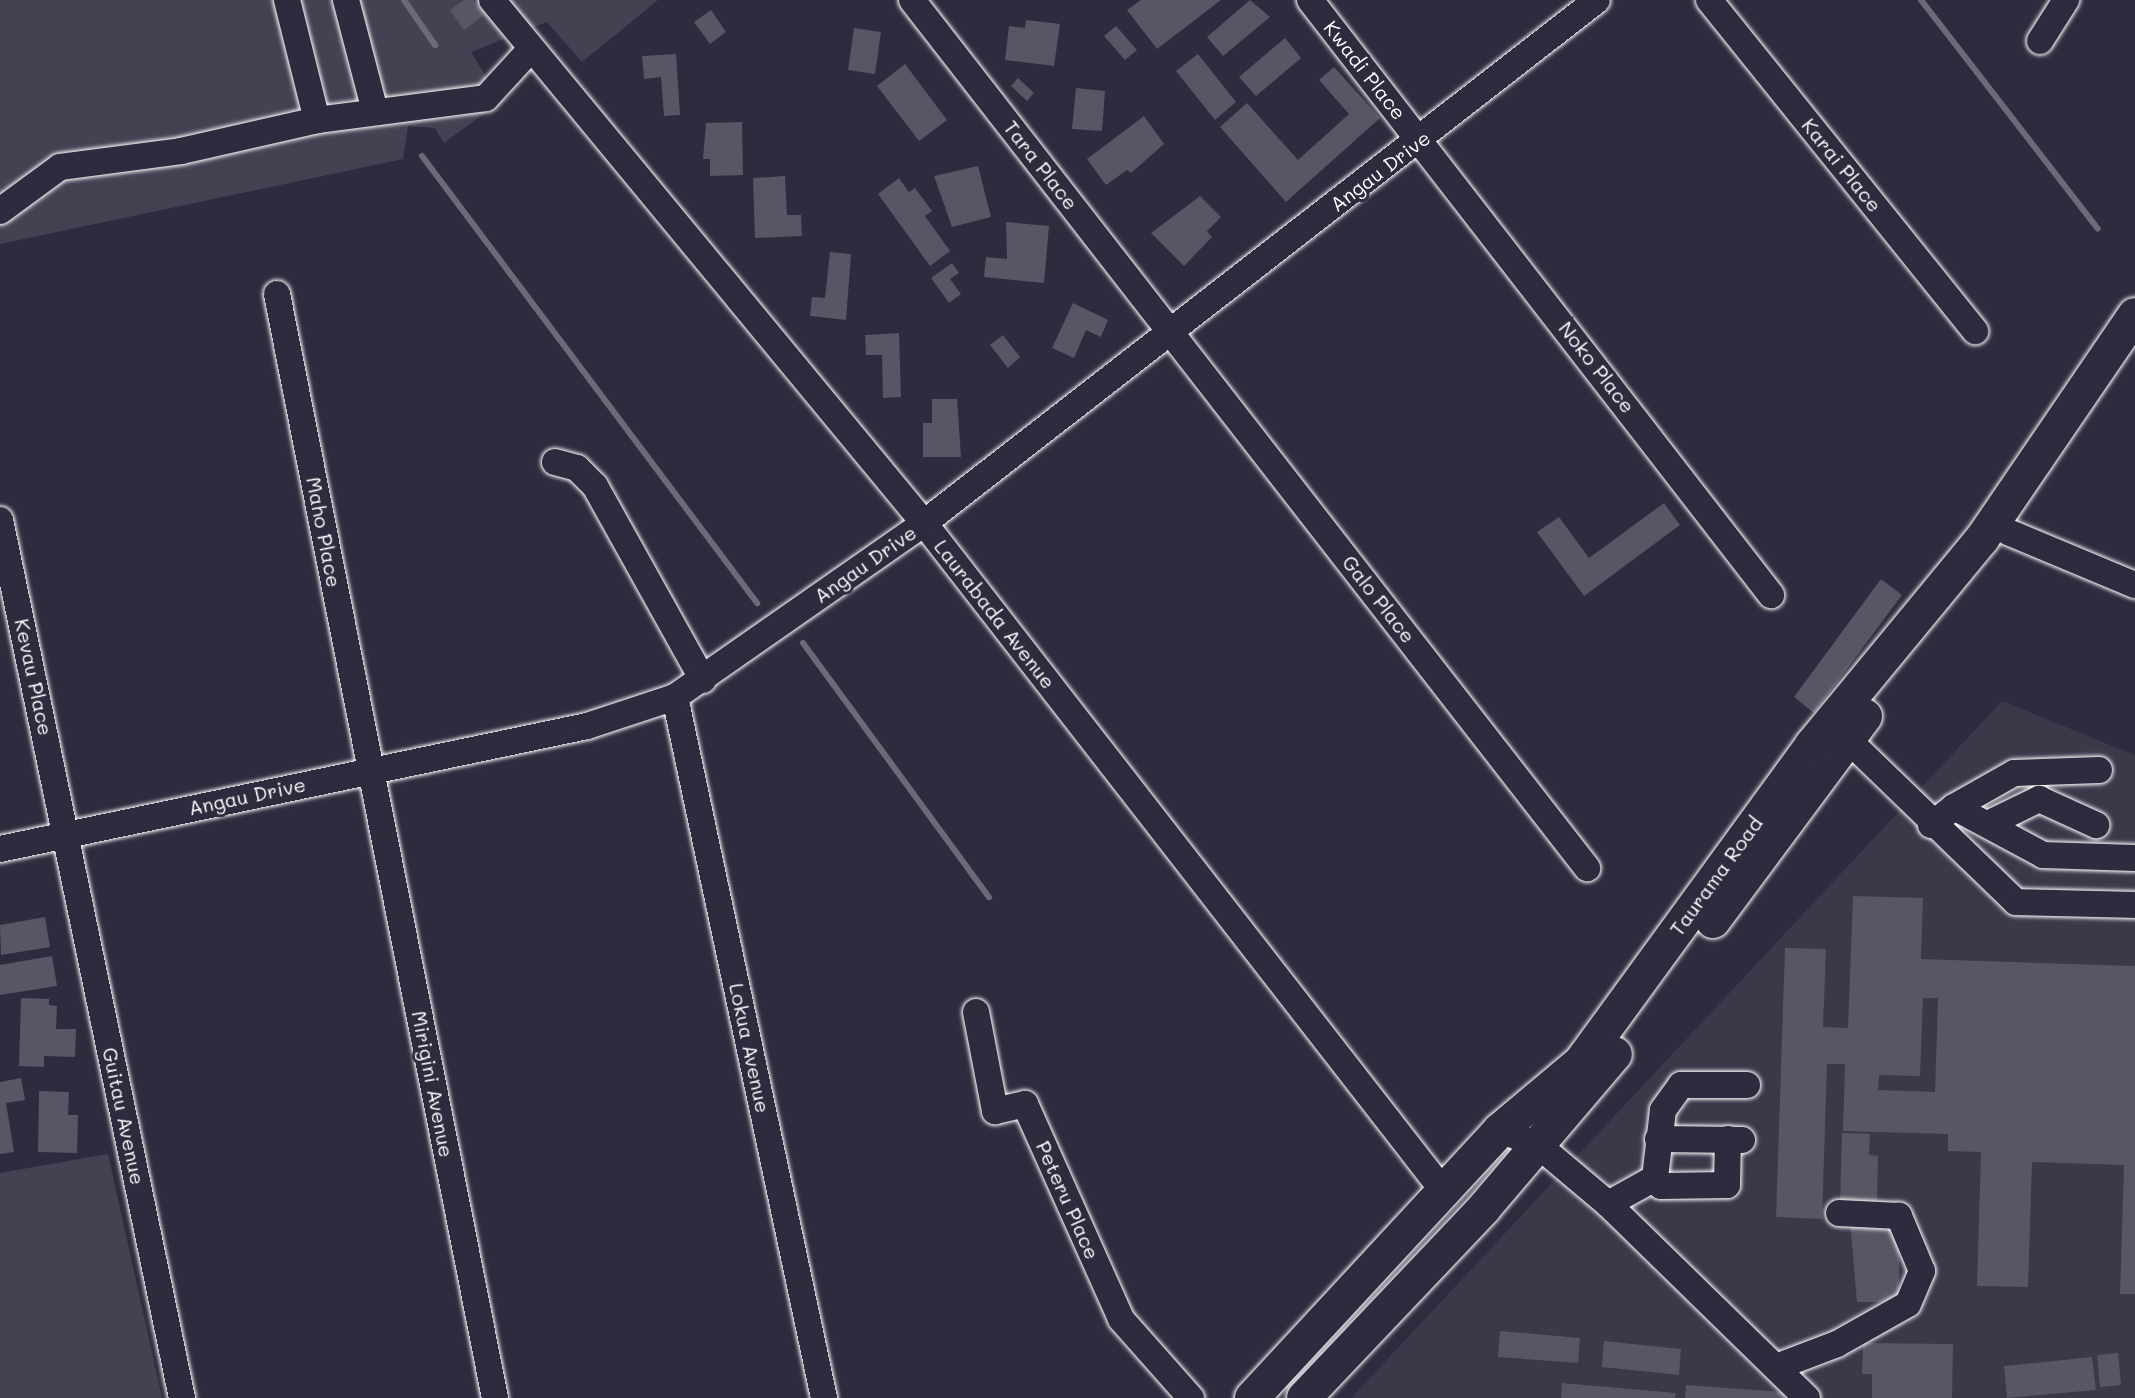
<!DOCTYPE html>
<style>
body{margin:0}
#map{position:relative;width:2135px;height:1398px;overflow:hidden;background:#2f2a3d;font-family:Mali,sans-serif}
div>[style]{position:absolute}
.built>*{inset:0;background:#3c3749}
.green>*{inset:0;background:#464152}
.stream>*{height:6px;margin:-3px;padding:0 3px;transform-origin:3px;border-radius:3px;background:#6d6a77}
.building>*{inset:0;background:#595564}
.roads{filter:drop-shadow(0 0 2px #fff) drop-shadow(0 0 2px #fff)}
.minor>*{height:26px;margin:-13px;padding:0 13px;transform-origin:13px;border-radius:13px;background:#2f2a3d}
.major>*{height:34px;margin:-17px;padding:0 17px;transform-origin:17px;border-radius:17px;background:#2f2a3d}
span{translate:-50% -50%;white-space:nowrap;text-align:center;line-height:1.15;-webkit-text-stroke:6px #2f2a3d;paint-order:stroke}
.street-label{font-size:20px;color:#fff}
</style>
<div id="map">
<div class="built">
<div style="clip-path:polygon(2002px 701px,2135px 755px,2135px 1398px,1351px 1398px)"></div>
</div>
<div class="green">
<div style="clip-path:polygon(0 0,658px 0,582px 62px,547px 22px,471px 52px,501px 101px,444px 143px,435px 128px,408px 126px,403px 159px,0 244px)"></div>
<div style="clip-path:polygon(108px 1154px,162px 1398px,0 1398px,0 1173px)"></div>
</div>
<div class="stream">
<div style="left:404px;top:0;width:55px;rotate:55.4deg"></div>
<div style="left:1921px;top:0;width:289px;rotate:52.3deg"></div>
<div style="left:422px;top:156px;width:559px;rotate:53.15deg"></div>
<div style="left:803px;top:643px;width:315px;rotate:53.8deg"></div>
</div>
<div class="building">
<div style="clip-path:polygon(464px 0,473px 0,484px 15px,464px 30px,450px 10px)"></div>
<div style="clip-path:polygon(1141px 0,1221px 0,1157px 49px,1127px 10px)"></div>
<div style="clip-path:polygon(1250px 0,1270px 17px,1223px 56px,1207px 37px)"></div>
<div style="clip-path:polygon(711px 10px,726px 32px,710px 44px,694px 22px)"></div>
<div style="clip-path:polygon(1026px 20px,1060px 24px,1054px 66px,1005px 60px,1009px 26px,1025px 28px)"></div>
<div style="clip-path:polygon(1116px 26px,1137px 50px,1125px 60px,1104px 36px)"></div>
<div style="clip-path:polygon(854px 28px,881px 32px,875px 74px,848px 70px)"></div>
<div style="clip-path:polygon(1285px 38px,1301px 58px,1256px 96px,1239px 77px)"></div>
<div style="clip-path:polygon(676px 54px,680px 115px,664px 116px,661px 77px,644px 79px,642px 56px)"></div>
<div style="clip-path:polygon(1198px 54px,1236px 102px,1215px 120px,1176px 71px)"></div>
<div style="clip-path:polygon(905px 64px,947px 120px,919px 141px,877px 86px)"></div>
<div style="clip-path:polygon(1334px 67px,1380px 118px,1286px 202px,1220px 127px,1247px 103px,1298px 160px,1349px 114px,1319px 80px)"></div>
<div style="clip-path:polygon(1018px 78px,1034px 93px,1027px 101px,1011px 86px)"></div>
<div style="clip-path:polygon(1076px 88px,1105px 91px,1102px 131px,1072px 129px)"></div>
<div style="clip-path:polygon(1144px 116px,1164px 144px,1131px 173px,1127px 170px,1106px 185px,1087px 159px)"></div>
<div style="clip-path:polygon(742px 122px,743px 175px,710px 176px,710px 159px,703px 159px,706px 123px)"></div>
<div style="clip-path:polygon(978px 166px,991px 217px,952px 227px,934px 176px)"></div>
<div style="clip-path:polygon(785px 176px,787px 215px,801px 215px,802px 236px,755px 238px,753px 178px)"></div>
<div style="clip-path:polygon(899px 178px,909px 192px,915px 188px,932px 211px,925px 216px,950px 251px,930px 266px,878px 194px)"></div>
<div style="clip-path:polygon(1200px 196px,1221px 217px,1207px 231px,1212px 237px,1184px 266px,1151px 233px)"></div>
<div style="clip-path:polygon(1006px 222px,1049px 226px,1044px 283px,984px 277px,986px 257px,1007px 259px)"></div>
<div style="clip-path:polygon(830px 252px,851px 254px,846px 320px,810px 316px,812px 297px,825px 298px)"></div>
<div style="clip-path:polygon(952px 263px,959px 273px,950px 279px,961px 294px,949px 303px,931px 278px)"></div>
<div style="clip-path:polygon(1073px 303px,1108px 320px,1101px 337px,1086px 330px,1074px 358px,1052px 348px)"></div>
<div style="clip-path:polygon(899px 333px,901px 397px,883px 398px,882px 355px,866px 355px,865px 335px)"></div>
<div style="clip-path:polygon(1003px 335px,1020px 357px,1008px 368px,990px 345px)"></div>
<div style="clip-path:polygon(932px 399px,957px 399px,961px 457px,923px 457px,923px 423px,932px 423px)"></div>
<div style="clip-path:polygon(1664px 503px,1680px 525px,1584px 596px,1537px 532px,1559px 517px,1589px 558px)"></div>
<div style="clip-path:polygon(1881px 579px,1902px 595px,1814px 713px,1794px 697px)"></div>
<div style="clip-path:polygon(evenodd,1853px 896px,1923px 898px,1921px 959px,2135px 966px,2135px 1294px,2120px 1294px,2124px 1165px,2032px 1162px,2028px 1287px,1977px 1286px,1981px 1152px,1948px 1151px,1948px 1134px,1843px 1131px,1845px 1064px,1827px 1064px,1822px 1219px,1776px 1217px,1785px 948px,1826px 949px,1823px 1027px,1848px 1028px,1853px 896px,1923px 998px,1938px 998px,1935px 1092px,1878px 1090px,1879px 1075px,1920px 1076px,1923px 998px)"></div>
<div style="clip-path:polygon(45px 917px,50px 947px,1px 955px,0 925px)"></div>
<div style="clip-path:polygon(52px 956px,57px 986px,0 995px,0 965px)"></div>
<div style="clip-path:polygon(21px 998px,49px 999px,49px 1005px,57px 1006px,56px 1029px,76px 1029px,75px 1057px,44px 1056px,44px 1067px,19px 1066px)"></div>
<div style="clip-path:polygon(21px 1078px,25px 1100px,6px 1103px,14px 1152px,0 1154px,0 1082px)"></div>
<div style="clip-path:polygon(39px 1091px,69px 1092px,68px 1115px,78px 1115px,77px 1153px,38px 1152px)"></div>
<div style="clip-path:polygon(1842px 1133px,1870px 1134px,1869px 1155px,1878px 1156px,1877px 1204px,1840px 1203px)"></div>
<div style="clip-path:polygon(1850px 1219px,1899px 1220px,1899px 1302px,1857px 1302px)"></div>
<div style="clip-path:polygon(1500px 1331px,1580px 1338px,1578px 1363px,1498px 1357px)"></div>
<div style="clip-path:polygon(1604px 1341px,1681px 1349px,1679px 1375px,1602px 1367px)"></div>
<div style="clip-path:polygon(1863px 1343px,1953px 1344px,1952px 1398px,1872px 1398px,1872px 1374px,1862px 1374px)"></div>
<div style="clip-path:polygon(2118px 1353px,2121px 1385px,2100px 1387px,2097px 1355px)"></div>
<div style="clip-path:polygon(2092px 1357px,2096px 1390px,2007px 1398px,2004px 1366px)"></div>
<div style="clip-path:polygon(1562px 1383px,1676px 1393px,1675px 1398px,1561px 1398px)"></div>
<div style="clip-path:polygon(1686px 1385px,1785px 1392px,1784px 1398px,1685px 1398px)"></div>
</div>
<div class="roads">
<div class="minor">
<div style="left:287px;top:0;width:124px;rotate:76deg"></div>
<div style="left:346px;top:0;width:115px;rotate:75.4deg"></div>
<div style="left:492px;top:0;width:678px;rotate:50.44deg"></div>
<div style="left:924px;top:523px;width:847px;rotate:52.14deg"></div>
<div style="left:912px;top:0;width:1100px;rotate:52.13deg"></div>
<div style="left:1310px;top:0;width:753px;rotate:52.23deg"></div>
<div style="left:1709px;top:0;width:425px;rotate:51.2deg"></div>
<div style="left:2040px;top:41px;width:49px;rotate:-57.6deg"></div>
<div style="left:0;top:211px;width:74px;rotate:-36.3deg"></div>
<div style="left:60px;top:167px;width:122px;rotate:-7.5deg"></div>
<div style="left:181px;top:151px;width:139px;rotate:-12.8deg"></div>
<div style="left:317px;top:120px;width:170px;rotate:-7.4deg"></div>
<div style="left:486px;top:98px;width:65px;rotate:-47.5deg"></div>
<div style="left:277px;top:294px;width:1125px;rotate:78.83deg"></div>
<div style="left:555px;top:462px;width:23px;rotate:15deg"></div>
<div style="left:577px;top:468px;width:25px;rotate:45deg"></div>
<div style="left:595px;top:486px;width:222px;rotate:60.9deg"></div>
<div style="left:0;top:520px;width:897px;rotate:78.29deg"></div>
<div style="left:2008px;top:532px;width:138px;rotate:22.7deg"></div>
<div style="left:675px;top:697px;width:717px;rotate:78deg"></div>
<div style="left:1834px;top:736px;width:8px;rotate:-23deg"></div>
<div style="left:1841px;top:733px;width:243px;rotate:44deg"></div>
<div style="left:2016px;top:902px;width:119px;rotate:1.4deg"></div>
<div style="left:1954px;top:807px;width:69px;rotate:-29.5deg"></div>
<div style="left:2014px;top:773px;width:85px;rotate:-2deg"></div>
<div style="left:1990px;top:823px;width:55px;rotate:-26.1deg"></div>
<div style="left:2039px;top:799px;width:63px;rotate:24.5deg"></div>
<div style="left:1931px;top:825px;width:29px;rotate:-38deg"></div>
<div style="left:1954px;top:807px;width:101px;rotate:28.3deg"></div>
<div style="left:2043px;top:855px;width:92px;rotate:1.9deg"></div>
<div style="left:0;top:849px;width:600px;rotate:-11.83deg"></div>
<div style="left:587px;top:726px;width:93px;rotate:-18.2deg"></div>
<div style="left:675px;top:697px;width:304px;rotate:-34.9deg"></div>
<div style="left:924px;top:523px;width:852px;rotate:-37.85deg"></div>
<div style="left:976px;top:1012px;width:101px;rotate:79.1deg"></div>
<div style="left:995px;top:1111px;width:31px;rotate:-13deg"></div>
<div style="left:1025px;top:1104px;width:235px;rotate:65.9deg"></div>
<div style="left:1121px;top:1319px;width:106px;rotate:48.5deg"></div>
<div style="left:1500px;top:1130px;width:41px;rotate:21.5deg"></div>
<div style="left:1538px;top:1145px;width:92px;rotate:40.1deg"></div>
<div style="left:1608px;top:1204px;width:278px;rotate:44.3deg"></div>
<div style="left:1658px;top:1139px;width:84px;rotate:0.7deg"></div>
<div style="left:1655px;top:1178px;width:10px;rotate:53deg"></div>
<div style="left:1661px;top:1186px;width:66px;rotate:-0.9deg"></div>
<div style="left:1727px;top:1185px;width:46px;rotate:-88.8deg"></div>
<div style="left:1608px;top:1204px;width:54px;rotate:-29deg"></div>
<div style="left:1655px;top:1178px;width:68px;rotate:-83.3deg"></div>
<div style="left:1663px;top:1110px;width:31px;rotate:-54deg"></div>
<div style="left:1681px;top:1085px;width:66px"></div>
<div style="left:1779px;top:1366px;width:62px;rotate:-20.8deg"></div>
<div style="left:1837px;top:1344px;width:81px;rotate:-29.4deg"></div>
<div style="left:1908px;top:1304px;width:36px;rotate:-67deg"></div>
<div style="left:1922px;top:1271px;width:60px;rotate:-112.7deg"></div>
<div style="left:1899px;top:1216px;width:60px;rotate:-177.1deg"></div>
</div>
<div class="major">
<div style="left:1713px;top:921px;width:255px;rotate:-53.4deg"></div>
<div style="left:1252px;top:1398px;width:365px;rotate:-47.2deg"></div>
<div style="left:1500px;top:1130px;width:106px;rotate:-40deg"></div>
<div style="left:1581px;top:1062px;width:392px;rotate:-53.9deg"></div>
<div style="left:1812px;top:745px;width:267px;rotate:-50.5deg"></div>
<div style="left:1982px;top:539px;width:271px;rotate:-55.7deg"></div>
<div style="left:1304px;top:1398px;width:262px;rotate:-46.5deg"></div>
<div style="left:1484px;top:1208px;width:202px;rotate:-49.6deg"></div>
</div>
</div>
<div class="street-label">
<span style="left:1365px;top:70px;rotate:52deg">Kwadi Place</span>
<span style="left:1041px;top:165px;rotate:52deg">Tara Place</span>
<span style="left:1842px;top:165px;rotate:51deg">Karai Place</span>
<span style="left:1380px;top:171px;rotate:-37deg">Angau Drive</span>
<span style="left:1597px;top:367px;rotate:52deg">Noko Place</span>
<span style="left:324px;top:532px;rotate:79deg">Maho Place</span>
<span style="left:865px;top:564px;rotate:-35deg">Angau Drive</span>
<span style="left:1379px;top:599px;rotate:52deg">Galo Place</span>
<span style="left:995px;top:614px;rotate:52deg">Laurabada Avenue</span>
<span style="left:34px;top:677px;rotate:78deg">Kevau Place</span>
<span style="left:247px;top:796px;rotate:-12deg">Angau Drive</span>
<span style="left:1716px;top:876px;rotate:-54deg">Taurama Road</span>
<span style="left:750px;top:1048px;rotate:78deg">Lokua Avenue</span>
<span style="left:433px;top:1084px;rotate:79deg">Mirigini Avenue</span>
<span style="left:124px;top:1116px;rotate:78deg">Guitau Avenue</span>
<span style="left:1068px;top:1200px;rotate:66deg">Peteru Place</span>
</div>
</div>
